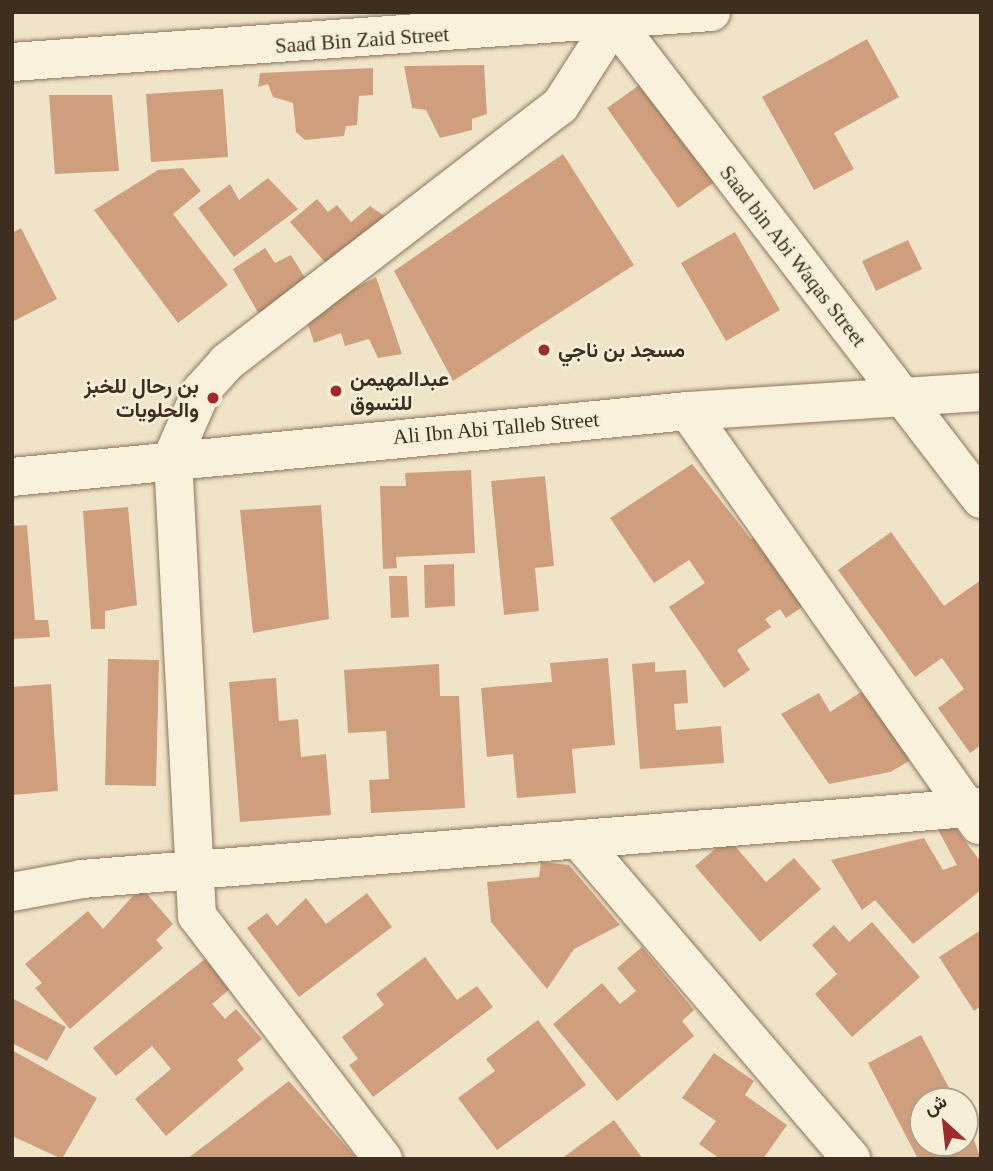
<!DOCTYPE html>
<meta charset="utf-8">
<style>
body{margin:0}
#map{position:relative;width:993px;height:1171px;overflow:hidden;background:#f0e4c8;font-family:"Times New Roman",Vazirmatn,serif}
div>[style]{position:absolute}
.building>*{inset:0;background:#cf9f7d}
.roads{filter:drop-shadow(0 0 2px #8d765c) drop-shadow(0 0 2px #8d765c)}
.minor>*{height:38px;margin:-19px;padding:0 19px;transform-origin:19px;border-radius:19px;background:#faf1dc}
.tertiary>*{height:38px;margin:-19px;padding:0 19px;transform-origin:19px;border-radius:19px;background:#faf1dc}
.dots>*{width:19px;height:19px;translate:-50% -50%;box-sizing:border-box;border:4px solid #f7eed8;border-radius:50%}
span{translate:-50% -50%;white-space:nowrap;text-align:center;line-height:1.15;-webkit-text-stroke:5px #f7eed8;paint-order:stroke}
.street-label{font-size:21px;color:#3d2e20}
.poi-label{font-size:21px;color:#3d2e20;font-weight:700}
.left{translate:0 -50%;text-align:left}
.right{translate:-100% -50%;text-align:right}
.frame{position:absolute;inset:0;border:14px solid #3d2e20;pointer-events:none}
.north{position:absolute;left:909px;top:1087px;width:70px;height:70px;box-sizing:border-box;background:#f7eed8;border:2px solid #ada18e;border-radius:50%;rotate:333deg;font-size:19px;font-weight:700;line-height:28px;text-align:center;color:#3d2e20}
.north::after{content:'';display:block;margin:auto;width:24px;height:32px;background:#9e2a2b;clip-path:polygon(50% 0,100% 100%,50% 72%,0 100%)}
</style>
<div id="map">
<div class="building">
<div style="clip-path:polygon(867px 39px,899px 97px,834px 133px,854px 169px,814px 190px,762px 97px)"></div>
<div style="clip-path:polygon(484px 65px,487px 114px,472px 119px,472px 130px,440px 138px,426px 110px,412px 108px,404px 66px)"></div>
<div style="clip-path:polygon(373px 68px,373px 95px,359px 96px,357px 125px,346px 126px,344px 136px,305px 140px,296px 132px,293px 103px,273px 97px,268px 84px,258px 87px,260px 73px)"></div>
<div style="clip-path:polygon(645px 81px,716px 181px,678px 208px,607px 108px)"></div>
<div style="clip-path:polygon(223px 89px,228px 157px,151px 162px,146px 94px)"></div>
<div style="clip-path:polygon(49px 95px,112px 95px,119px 171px,55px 174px)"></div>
<div style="clip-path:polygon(563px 154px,634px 265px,453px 381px,394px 271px)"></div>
<div style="clip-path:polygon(183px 168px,201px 191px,173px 214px,228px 285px,178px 323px,94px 210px,158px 170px)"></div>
<div style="clip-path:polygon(268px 178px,298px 209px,234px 257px,198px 208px,230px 184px,239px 200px)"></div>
<div style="clip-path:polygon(317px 199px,328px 212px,337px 205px,351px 222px,370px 206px,389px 219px,331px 269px,290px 222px)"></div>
<div style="clip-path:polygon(21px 228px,57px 299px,12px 322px,12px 233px)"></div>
<div style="clip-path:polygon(735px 232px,780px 310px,726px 341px,681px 263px)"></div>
<div style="clip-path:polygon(908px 240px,922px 269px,876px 291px,862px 261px)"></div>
<div style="clip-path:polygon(265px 248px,275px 263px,291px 255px,308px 283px,260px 316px,233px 269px)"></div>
<div style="clip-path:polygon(376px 277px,402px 354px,378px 358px,369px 339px,345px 346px,341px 333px,314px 343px,305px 315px)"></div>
<div style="clip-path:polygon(692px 464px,751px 539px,764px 530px,811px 601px,786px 618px,780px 609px,765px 619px,771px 627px,737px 650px,750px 670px,724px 688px,669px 607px,705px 583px,689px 560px,654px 583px,610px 518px)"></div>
<div style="clip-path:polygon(471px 470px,475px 553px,396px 557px,397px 568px,383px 569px,380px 486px,406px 486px,405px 473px)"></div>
<div style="clip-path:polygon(545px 476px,554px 566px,535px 568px,539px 611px,504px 615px,491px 481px)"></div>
<div style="clip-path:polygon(321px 505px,329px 619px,253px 633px,240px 510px)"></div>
<div style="clip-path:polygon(128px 507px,137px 605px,105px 611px,105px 629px,91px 629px,83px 511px)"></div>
<div style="clip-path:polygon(27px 525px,35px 620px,48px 620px,50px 637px,12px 639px,12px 526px)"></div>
<div style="clip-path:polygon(891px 532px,944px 606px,981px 580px,981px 745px,970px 753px,938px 708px,964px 689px,942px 658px,915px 677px,838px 570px)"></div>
<div style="clip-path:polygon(454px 564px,455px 606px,425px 608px,424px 565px)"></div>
<div style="clip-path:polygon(389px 576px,407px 576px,409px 617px,391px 618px)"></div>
<div style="clip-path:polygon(608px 658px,615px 745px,572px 749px,576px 793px,517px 798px,513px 754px,487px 757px,481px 688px,552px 682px,550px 663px)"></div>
<div style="clip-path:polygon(108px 659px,159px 660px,156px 786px,105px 785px)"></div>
<div style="clip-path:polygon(655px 662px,655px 672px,686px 670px,688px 703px,674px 704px,676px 730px,721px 726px,724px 763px,640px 769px,632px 664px)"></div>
<div style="clip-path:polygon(439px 664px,440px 696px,459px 696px,465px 808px,371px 813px,369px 780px,389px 779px,386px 731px,348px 733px,344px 670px)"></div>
<div style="clip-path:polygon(276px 678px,279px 721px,298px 719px,301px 757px,326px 754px,331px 815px,240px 822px,229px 682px)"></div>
<div style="clip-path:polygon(51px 684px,58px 791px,12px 795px,12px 687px)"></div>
<div style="clip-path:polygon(869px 687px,913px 759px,890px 772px,829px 784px,781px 714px,819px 693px,830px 712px)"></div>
<div style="clip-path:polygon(947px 817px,981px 862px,981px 890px,913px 944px,875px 900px,862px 910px,831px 860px,924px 838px,943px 870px,957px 865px,936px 826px)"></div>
<div style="clip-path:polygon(728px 838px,766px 882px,794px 858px,821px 889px,760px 942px,695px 866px)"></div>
<div style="clip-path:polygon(541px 862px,569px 865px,620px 925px,574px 949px,547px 989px,491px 922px,487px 882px,539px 877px)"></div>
<div style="clip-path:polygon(141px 887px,173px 924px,156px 940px,163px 948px,70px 1029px,35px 988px,42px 983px,25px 964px,88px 911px,103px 929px)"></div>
<div style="clip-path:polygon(367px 893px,392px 927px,299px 997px,247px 928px,267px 913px,277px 926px,306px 898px,326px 924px)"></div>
<div style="clip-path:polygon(872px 922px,920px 977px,852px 1037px,815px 994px,837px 974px,812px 945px,834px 925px,849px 942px)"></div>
<div style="clip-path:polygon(981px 930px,981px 1006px,974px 1011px,939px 957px)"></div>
<div style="clip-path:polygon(642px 947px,694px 1010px,682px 1021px,694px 1036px,617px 1101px,553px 1024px,602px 983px,620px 1004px,636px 991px,617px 968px)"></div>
<div style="clip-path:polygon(425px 957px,457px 1000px,477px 986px,493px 1007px,373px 1097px,349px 1065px,358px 1059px,342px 1037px,384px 1005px,376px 994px)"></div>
<div style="clip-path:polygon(205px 959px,230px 989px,212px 1004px,225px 1019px,236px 1009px,262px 1039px,237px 1060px,244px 1069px,166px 1136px,135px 1099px,171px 1069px,152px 1046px,116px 1076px,93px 1048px)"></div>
<div style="clip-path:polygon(12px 998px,66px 1027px,47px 1061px,12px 1043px)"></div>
<div style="clip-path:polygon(538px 1020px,586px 1085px,497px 1150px,458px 1098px,495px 1071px,486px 1059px)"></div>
<div style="clip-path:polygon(921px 1035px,956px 1101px,923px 1101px,923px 1143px,965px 1143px,965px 1117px,981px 1159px,918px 1159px,868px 1063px)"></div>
<div style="clip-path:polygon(12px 1050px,97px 1098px,62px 1159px,12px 1136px)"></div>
<div style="clip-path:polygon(714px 1053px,754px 1081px,745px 1095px,787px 1125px,763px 1159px,720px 1159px,699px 1144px,716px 1121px,682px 1098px)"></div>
<div style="clip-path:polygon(289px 1081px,357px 1159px,187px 1159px)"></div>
<div style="clip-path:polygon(614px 1120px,643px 1159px,561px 1159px)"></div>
</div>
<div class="roads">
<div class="minor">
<div style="left:607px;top:12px;width:614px;rotate:52.48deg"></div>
<div style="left:12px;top:62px;width:701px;rotate:-4.09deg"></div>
<div style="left:688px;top:411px;width:506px;rotate:54.9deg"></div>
<div style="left:579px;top:840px;width:419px;rotate:49.5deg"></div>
<div style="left:12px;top:892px;width:71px;rotate:-10.5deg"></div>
<div style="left:82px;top:879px;width:902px;rotate:-4.58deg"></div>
<div style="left:383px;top:1159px;width:306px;rotate:-127.4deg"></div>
<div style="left:197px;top:916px;width:461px;rotate:-93deg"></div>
<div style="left:173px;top:456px;width:72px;rotate:-66.3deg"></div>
<div style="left:202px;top:390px;width:38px;rotate:-48deg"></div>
<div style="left:227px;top:362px;width:420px;rotate:-37.6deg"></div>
<div style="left:560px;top:106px;width:98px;rotate:-57.4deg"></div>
</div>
<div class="tertiary">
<div style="left:12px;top:477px;width:679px;rotate:-5.58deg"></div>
<div style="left:688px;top:411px;width:294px;rotate:-3.7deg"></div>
</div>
</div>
<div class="dots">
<div style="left:544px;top:350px;background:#9e2a2b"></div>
<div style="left:336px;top:391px;background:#9e2a2b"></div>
<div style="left:213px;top:398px;background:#9e2a2b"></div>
</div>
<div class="street-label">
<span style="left:362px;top:40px;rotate:-4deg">Saad Bin Zaid Street</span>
<span style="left:793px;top:256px;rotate:52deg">Saad bin Abi Waqas Street</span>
<span style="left:496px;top:428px;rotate:-5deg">Ali Ibn Abi Talleb Street</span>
</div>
<div class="poi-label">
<span class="left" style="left:558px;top:350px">مسجد بن ناجي</span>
<span class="left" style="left:350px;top:391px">عبدالمهيمن<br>للتسوق</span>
<span class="right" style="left:199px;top:398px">بن رحال للخبز<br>والحلويات</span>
</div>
<div class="frame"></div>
<div class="north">ش</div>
</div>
